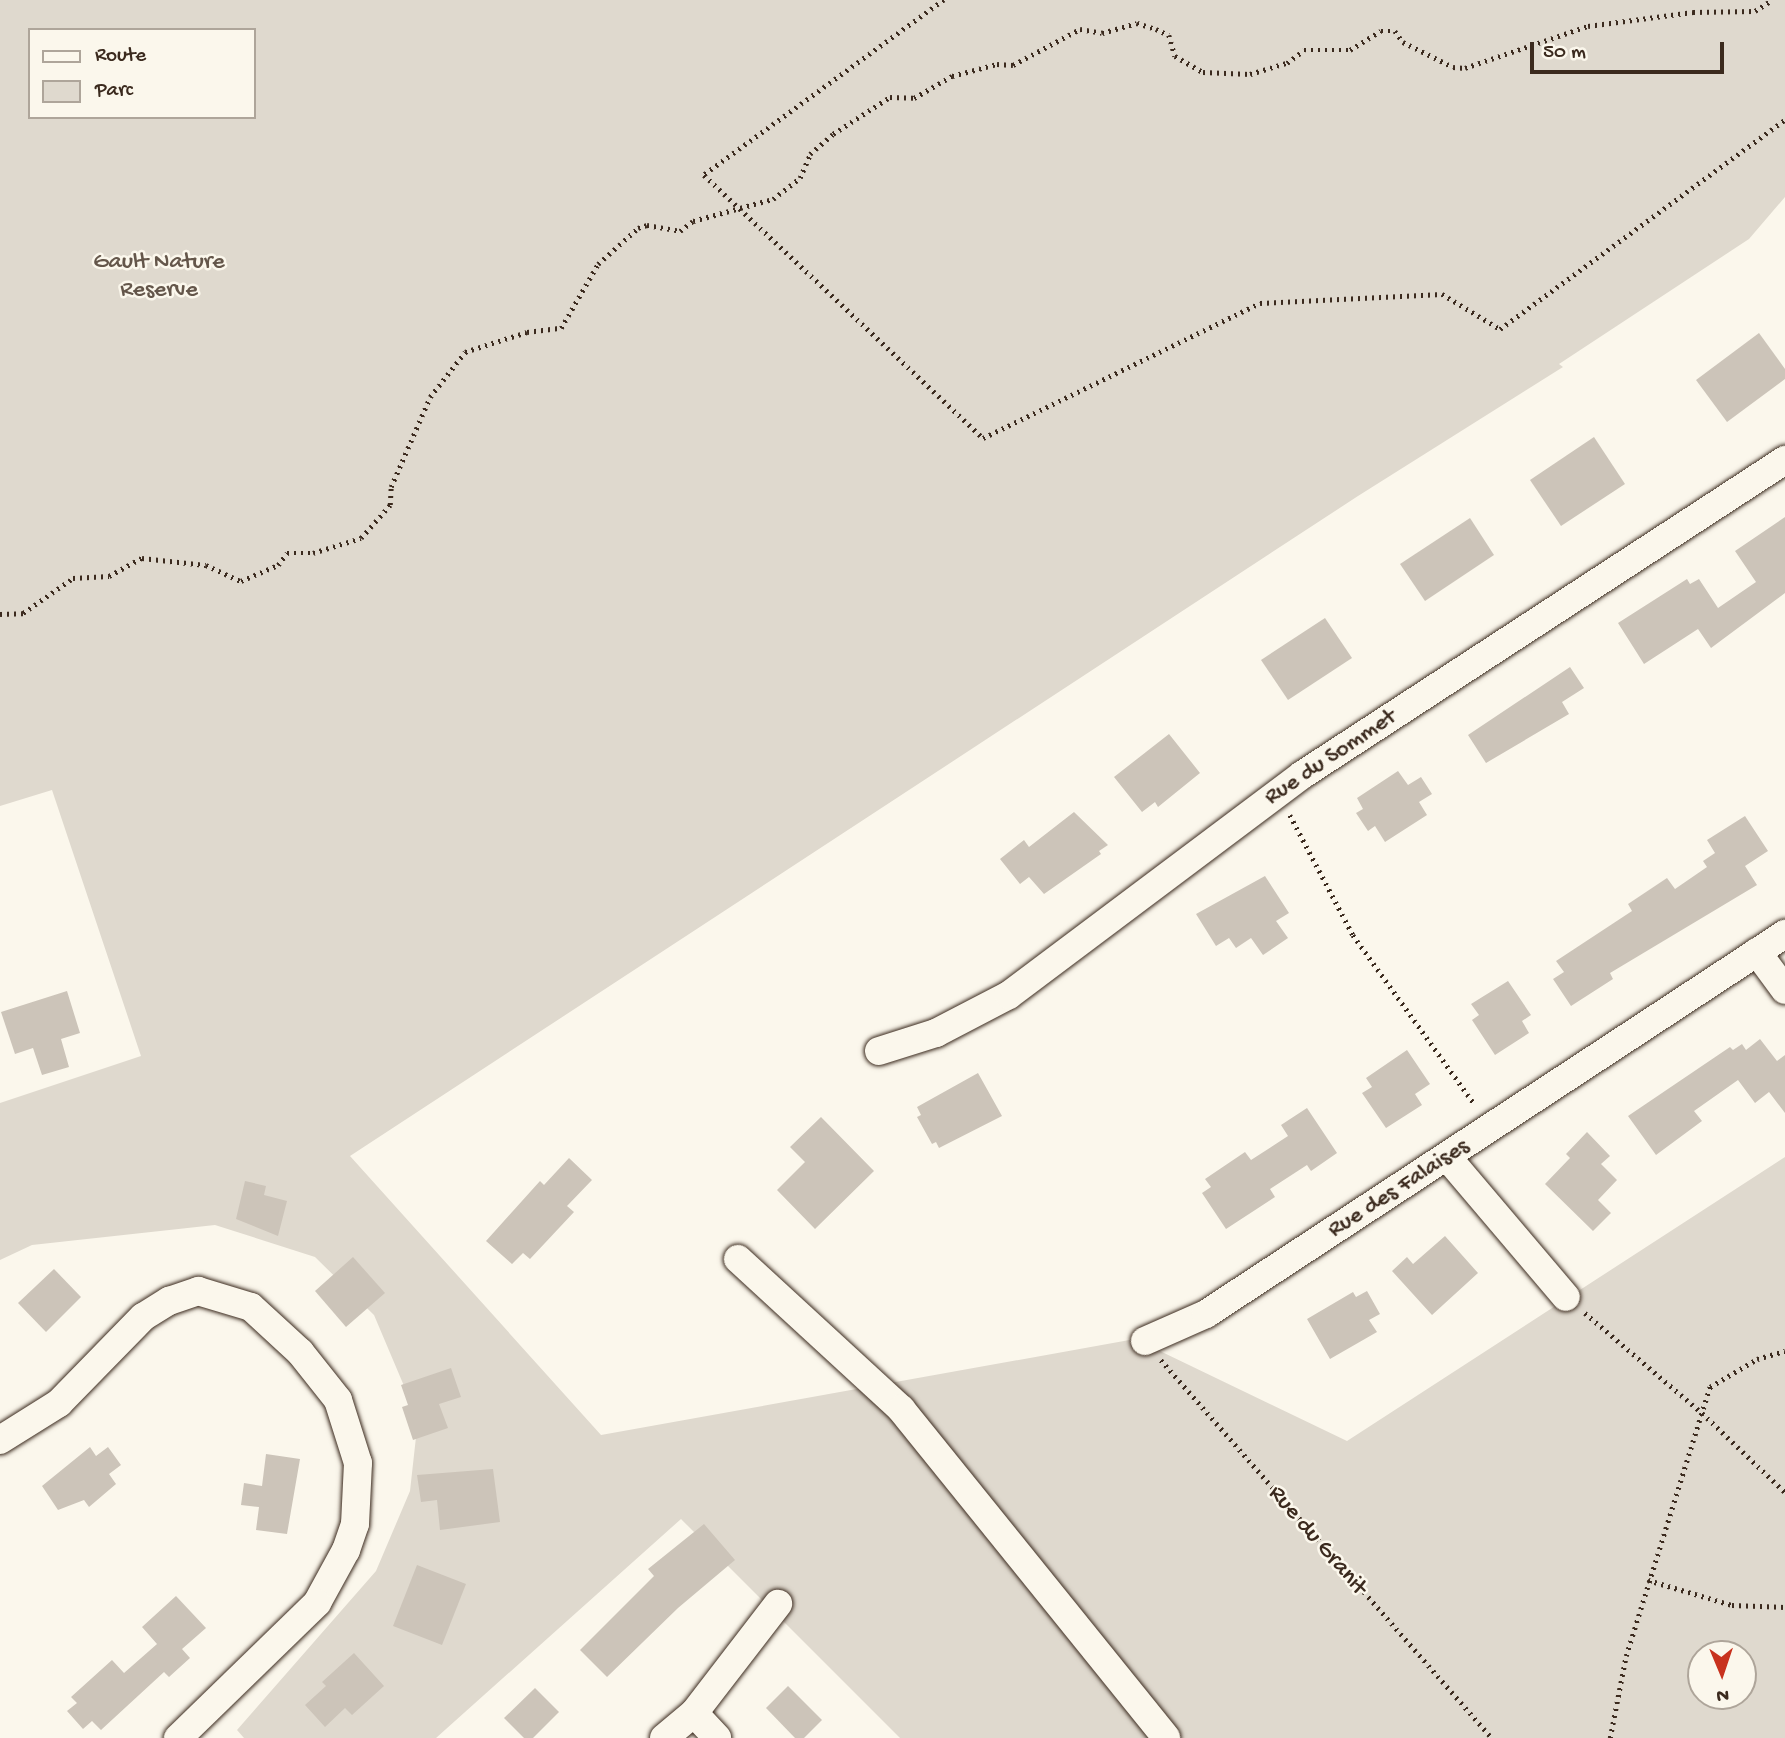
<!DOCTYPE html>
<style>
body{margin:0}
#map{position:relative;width:1785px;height:1738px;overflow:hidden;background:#fbf7ec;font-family:"Gochi Hand",sans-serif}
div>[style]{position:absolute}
.green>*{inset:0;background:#dfd9ce}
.building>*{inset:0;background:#ccc4b9}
.path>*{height:4.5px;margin-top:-2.25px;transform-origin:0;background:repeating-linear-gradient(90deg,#3b2a1e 0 2px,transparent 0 7px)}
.roads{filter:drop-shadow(0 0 2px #3b2a1e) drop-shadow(0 0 2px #3b2a1e)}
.minor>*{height:28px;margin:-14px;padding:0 14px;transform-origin:14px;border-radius:14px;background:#fbf7ec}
span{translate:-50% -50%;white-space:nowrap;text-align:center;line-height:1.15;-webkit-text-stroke:5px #fbf7ec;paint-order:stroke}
.park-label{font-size:24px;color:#64564a}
.street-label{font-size:24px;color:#3b2a1e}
.legend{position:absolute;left:28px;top:28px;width:228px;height:91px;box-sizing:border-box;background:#fbf7ec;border:2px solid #aea59a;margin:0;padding:9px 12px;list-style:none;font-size:21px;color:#3b2a1e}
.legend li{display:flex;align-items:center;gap:14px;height:35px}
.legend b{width:35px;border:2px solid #aea59a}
.north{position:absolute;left:1687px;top:1640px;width:70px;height:70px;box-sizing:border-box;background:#fbf7ec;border:2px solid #aea59a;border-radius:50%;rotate:178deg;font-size:19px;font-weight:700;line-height:28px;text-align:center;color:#3b2a1e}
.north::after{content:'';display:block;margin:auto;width:24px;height:32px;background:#c8321e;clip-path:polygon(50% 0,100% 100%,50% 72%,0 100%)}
.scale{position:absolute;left:1530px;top:42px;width:194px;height:32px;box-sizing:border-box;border:4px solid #3b2a1e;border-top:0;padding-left:9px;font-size:21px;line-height:24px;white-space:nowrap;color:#3b2a1e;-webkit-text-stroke:5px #fbf7ec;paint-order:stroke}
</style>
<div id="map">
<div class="green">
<div style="clip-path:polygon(evenodd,0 0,1785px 0,1785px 197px,1749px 239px,1559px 364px,1563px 367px,1358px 496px,350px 1156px,601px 1435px,1135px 1339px,1347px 1441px,1785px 1157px,1785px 1738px,900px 1738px,681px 1519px,436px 1738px,244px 1738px,237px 1730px,376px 1571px,410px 1491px,418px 1419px,374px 1315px,315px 1257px,215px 1225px,32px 1245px,0 1260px,0 1103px,141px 1056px,52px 790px,0 806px,0 0,30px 30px,254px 30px,254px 117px,30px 117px,30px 30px,0 0,1701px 1654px,1743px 1654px,1743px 1696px,1701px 1696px,1701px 1654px)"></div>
</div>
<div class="building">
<div style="clip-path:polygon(1759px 333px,1785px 369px,1785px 379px,1727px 422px,1696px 380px)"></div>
<div style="clip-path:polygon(1594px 437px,1625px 484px,1561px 526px,1530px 480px)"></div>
<div style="clip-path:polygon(1785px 517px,1785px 593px,1711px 648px,1698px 629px,1644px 664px,1618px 623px,1687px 579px,1690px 584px,1699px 579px,1718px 608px,1756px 582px,1735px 551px)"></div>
<div style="clip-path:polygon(1470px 518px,1494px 555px,1425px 601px,1400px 564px)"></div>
<div style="clip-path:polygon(1325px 618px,1352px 658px,1288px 700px,1261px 660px)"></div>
<div style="clip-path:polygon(1570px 667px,1584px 688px,1562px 702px,1569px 714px,1486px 763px,1468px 735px)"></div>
<div style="clip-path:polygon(1169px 734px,1200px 773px,1158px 807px,1155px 802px,1142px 812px,1114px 777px)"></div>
<div style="clip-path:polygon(1398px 771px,1408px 785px,1421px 777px,1432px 794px,1419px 802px,1427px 815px,1385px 842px,1375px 826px,1368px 831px,1356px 813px,1363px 809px,1357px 798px)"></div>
<div style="clip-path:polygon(1074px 812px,1108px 845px,1099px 851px,1101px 854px,1044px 894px,1029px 877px,1020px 884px,1000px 859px,1024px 840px,1029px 847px)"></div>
<div style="clip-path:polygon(1745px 816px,1768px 851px,1745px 866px,1757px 885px,1610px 973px,1613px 979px,1571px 1006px,1553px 979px,1564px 972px,1556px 961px,1632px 911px,1628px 904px,1667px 878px,1675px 889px,1707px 867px,1703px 861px,1715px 853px,1707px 840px)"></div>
<div style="clip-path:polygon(1265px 876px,1289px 913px,1276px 921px,1288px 938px,1263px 955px,1251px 938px,1236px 948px,1229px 938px,1216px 946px,1196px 914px)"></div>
<div style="clip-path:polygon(1508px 981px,1531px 1015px,1522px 1021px,1529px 1033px,1495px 1055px,1472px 1020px,1479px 1015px,1471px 1004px)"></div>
<div style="clip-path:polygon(67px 991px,80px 1033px,61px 1039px,69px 1067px,42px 1075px,33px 1048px,15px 1054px,1px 1012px)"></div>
<div style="clip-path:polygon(1760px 1039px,1777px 1061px,1785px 1055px,1785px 1113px,1769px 1092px,1755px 1103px,1738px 1080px,1694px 1111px,1702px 1121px,1656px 1155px,1628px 1116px,1730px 1047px,1733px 1050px,1742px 1044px,1746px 1050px)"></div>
<div style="clip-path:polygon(1407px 1050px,1430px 1084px,1415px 1094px,1422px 1105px,1386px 1128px,1362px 1093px,1372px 1087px,1366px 1078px)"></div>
<div style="clip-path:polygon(978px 1073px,1002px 1116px,939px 1148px,936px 1142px,932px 1144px,917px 1117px,921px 1115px,917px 1107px)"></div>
<div style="clip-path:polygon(1307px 1108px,1337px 1153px,1311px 1171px,1307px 1165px,1270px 1189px,1275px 1197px,1226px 1229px,1202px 1193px,1211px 1187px,1205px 1179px,1245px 1152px,1251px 1160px,1288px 1136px,1281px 1125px)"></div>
<div style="clip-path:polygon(821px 1117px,874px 1171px,815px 1229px,777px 1190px,805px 1162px,790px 1147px)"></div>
<div style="clip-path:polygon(1587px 1132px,1610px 1156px,1601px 1164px,1617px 1180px,1598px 1200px,1611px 1213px,1593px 1231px,1545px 1184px,1570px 1158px,1566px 1154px)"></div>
<div style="clip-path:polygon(569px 1158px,592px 1180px,567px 1206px,574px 1212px,530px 1259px,523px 1253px,512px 1264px,486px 1241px,540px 1181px,544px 1185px)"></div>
<div style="clip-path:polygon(245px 1181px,266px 1186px,264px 1195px,287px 1201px,278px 1236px,236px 1219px)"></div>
<div style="clip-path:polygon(1445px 1236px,1478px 1273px,1432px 1315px,1392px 1271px,1407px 1257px,1413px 1264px)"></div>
<div style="clip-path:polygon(353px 1257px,385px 1293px,346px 1327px,315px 1291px)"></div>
<div style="clip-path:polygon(54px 1269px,81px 1297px,46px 1332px,18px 1303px)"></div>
<div style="clip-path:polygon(1367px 1291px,1380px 1314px,1369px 1320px,1377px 1332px,1330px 1359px,1307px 1319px,1353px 1292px,1356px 1297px)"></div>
<div style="clip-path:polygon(451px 1368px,461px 1397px,439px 1404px,448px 1428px,413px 1440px,402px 1407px,408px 1405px,401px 1385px)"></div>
<div style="clip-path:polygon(90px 1447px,96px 1456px,108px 1447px,121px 1465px,109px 1474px,116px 1484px,89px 1507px,84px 1500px,58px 1510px,42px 1486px)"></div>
<div style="clip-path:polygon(266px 1454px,300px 1459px,287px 1534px,256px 1530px,259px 1507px,241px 1505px,244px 1483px,262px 1486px)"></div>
<div style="clip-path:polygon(493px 1469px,500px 1522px,440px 1530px,437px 1500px,421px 1502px,417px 1475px)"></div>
<div style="clip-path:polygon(704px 1524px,735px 1560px,678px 1608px,607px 1677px,580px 1650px,654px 1576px,648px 1569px)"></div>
<div style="clip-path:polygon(417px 1565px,466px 1584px,442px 1645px,393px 1626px)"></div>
<div style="clip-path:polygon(176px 1596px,206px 1628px,182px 1649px,190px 1658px,169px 1677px,164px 1672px,101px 1730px,92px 1721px,83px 1729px,67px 1711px,77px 1703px,71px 1697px,112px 1660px,124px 1673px,157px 1644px,142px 1627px)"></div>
<div style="clip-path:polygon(354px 1653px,384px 1686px,352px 1715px,345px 1708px,325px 1727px,305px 1705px,326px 1686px,322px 1682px)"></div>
<div style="clip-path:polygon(788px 1686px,822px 1720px,804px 1738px,795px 1738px,766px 1708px)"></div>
<div style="clip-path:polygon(535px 1688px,559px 1712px,533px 1738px,524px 1738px,504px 1718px)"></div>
</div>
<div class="path">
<div style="left:944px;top:0;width:297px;rotate:143.9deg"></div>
<div style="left:704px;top:175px;width:383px;rotate:43.3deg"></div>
<div style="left:983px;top:438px;width:308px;rotate:-26deg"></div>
<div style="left:1260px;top:303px;width:182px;rotate:-2.8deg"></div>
<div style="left:1442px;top:294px;width:68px;rotate:31.1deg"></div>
<div style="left:1500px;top:329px;width:353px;rotate:-36.3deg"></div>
<div style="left:0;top:614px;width:23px;rotate:-2deg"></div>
<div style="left:23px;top:613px;width:61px;rotate:-35deg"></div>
<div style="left:73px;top:578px;width:36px;rotate:-3deg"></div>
<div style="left:109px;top:576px;width:38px;rotate:-29deg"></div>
<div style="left:142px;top:558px;width:64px;rotate:6.2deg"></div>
<div style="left:206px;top:565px;width:38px;rotate:25deg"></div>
<div style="left:241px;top:581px;width:40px;rotate:-23.4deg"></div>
<div style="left:278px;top:565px;width:15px;rotate:-53deg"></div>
<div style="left:287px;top:553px;width:26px"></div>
<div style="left:313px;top:553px;width:50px;rotate:-17.4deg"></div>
<div style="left:361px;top:538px;width:44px;rotate:-48.7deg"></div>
<div style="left:390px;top:505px;width:18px;rotate:-87deg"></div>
<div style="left:391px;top:487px;width:98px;rotate:-66.6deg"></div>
<div style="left:430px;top:397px;width:57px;rotate:-52.1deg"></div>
<div style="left:465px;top:352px;width:65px;rotate:-17.9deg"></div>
<div style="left:527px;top:332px;width:34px;rotate:-7deg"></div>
<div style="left:561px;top:328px;width:74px;rotate:-60deg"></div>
<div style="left:598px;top:264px;width:54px;rotate:-42deg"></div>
<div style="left:638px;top:228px;width:9px;rotate:-18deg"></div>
<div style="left:647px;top:225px;width:34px;rotate:10deg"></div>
<div style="left:680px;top:231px;width:16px;rotate:-38deg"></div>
<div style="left:693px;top:221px;width:83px;rotate:-15.4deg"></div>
<div style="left:773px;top:199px;width:34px;rotate:-38deg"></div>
<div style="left:800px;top:178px;width:26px;rotate:-67deg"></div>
<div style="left:810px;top:154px;width:30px;rotate:-41deg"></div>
<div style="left:833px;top:134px;width:68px;rotate:-33deg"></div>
<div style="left:890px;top:97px;width:24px;rotate:2deg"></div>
<div style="left:914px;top:98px;width:44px;rotate:-30.1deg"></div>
<div style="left:952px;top:76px;width:47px;rotate:-14.9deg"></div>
<div style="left:997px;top:64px;width:16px;rotate:4deg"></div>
<div style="left:1013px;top:65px;width:76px;rotate:-28.2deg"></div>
<div style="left:1080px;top:29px;width:22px;rotate:10deg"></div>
<div style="left:1102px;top:33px;width:36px;rotate:-16deg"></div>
<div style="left:1137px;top:23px;width:20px;rotate:18deg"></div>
<div style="left:1156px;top:29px;width:14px;rotate:25deg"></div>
<div style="left:1169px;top:35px;width:22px;rotate:74deg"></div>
<div style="left:1175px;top:56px;width:32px;rotate:30deg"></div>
<div style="left:1203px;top:72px;width:47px;rotate:2.4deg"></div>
<div style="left:1250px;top:74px;width:39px;rotate:-17deg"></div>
<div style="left:1287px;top:63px;width:21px;rotate:-37deg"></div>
<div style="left:1304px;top:50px;width:46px"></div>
<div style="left:1350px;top:50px;width:36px;rotate:-32deg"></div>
<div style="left:1381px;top:31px;width:14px"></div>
<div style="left:1395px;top:31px;width:14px;rotate:54deg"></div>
<div style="left:1403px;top:42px;width:56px;rotate:26.6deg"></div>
<div style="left:1453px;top:67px;width:12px;rotate:5deg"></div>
<div style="left:1465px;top:68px;width:130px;rotate:-18.9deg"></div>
<div style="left:1588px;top:26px;width:106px;rotate:-7.6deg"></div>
<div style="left:1693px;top:12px;width:62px;rotate:-0.9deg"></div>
<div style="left:1755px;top:11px;width:20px;rotate:-33deg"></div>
<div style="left:1290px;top:815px;width:136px;rotate:62.3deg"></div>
<div style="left:1353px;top:935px;width:209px;rotate:54.3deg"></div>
<div style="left:1585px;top:1313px;width:154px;rotate:40.5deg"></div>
<div style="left:1702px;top:1413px;width:115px;rotate:43.6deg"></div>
<div style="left:1161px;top:1360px;width:502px;rotate:48.79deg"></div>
<div style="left:1648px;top:1580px;width:88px;rotate:16.6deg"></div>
<div style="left:1732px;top:1605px;width:53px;rotate:2.2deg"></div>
<div style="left:1610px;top:1738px;width:84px;rotate:-79deg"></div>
<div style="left:1626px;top:1656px;width:282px;rotate:-72.7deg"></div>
<div style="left:1710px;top:1387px;width:55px;rotate:-30.8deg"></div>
<div style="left:1757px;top:1359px;width:29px;rotate:-16deg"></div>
</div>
<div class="roads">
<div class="minor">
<div style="left:1757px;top:952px;width:47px;rotate:53.6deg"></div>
<div style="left:879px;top:1051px;width:60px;rotate:-17.5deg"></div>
<div style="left:936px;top:1033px;width:82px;rotate:-27.5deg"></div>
<div style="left:1009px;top:995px;width:366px;rotate:-36.9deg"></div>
<div style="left:1302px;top:775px;width:577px;rotate:-33.11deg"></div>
<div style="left:1448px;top:1158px;width:182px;rotate:49.7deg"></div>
<div style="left:738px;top:1259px;width:222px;rotate:42.6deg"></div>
<div style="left:901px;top:1409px;width:422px;rotate:51.1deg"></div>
<div style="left:1145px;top:1341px;width:67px;rotate:-23.9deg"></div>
<div style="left:1206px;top:1314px;width:693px;rotate:-33.28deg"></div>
<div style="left:0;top:1440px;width:70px;rotate:-32.1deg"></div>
<div style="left:59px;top:1403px;width:120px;rotate:-45.7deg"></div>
<div style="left:143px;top:1317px;width:31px;rotate:-32deg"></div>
<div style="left:169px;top:1301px;width:31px;rotate:-19deg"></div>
<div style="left:198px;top:1291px;width:55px;rotate:16.8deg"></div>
<div style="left:251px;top:1307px;width:67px;rotate:42.6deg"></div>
<div style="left:300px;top:1352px;width:61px;rotate:51.6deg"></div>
<div style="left:338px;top:1400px;width:66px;rotate:72.4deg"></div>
<div style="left:358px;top:1463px;width:61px;rotate:92.8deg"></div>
<div style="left:355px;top:1524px;width:28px;rotate:109deg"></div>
<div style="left:346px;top:1550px;width:60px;rotate:118.7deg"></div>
<div style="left:317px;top:1603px;width:194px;rotate:135.8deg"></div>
<div style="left:694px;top:1713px;width:34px;rotate:47deg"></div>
<div style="left:664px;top:1738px;width:39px;rotate:-40deg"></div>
<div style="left:694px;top:1713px;width:138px;rotate:-52.4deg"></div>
</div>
</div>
<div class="park-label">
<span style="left:159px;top:277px">Gault Nature<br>Reserve</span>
</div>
<div class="street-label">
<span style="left:1331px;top:758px;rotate:-34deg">Rue du Sommet</span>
<span style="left:1399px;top:1189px;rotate:-33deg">Rue des Falaises</span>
<span style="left:1317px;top:1541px;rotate:49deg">Rue du Granit</span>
</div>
<ul class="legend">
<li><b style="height:9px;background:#fbf7ec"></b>Route</li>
<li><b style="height:19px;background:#dfd9ce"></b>Parc</li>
</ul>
<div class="north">N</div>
<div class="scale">50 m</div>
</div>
